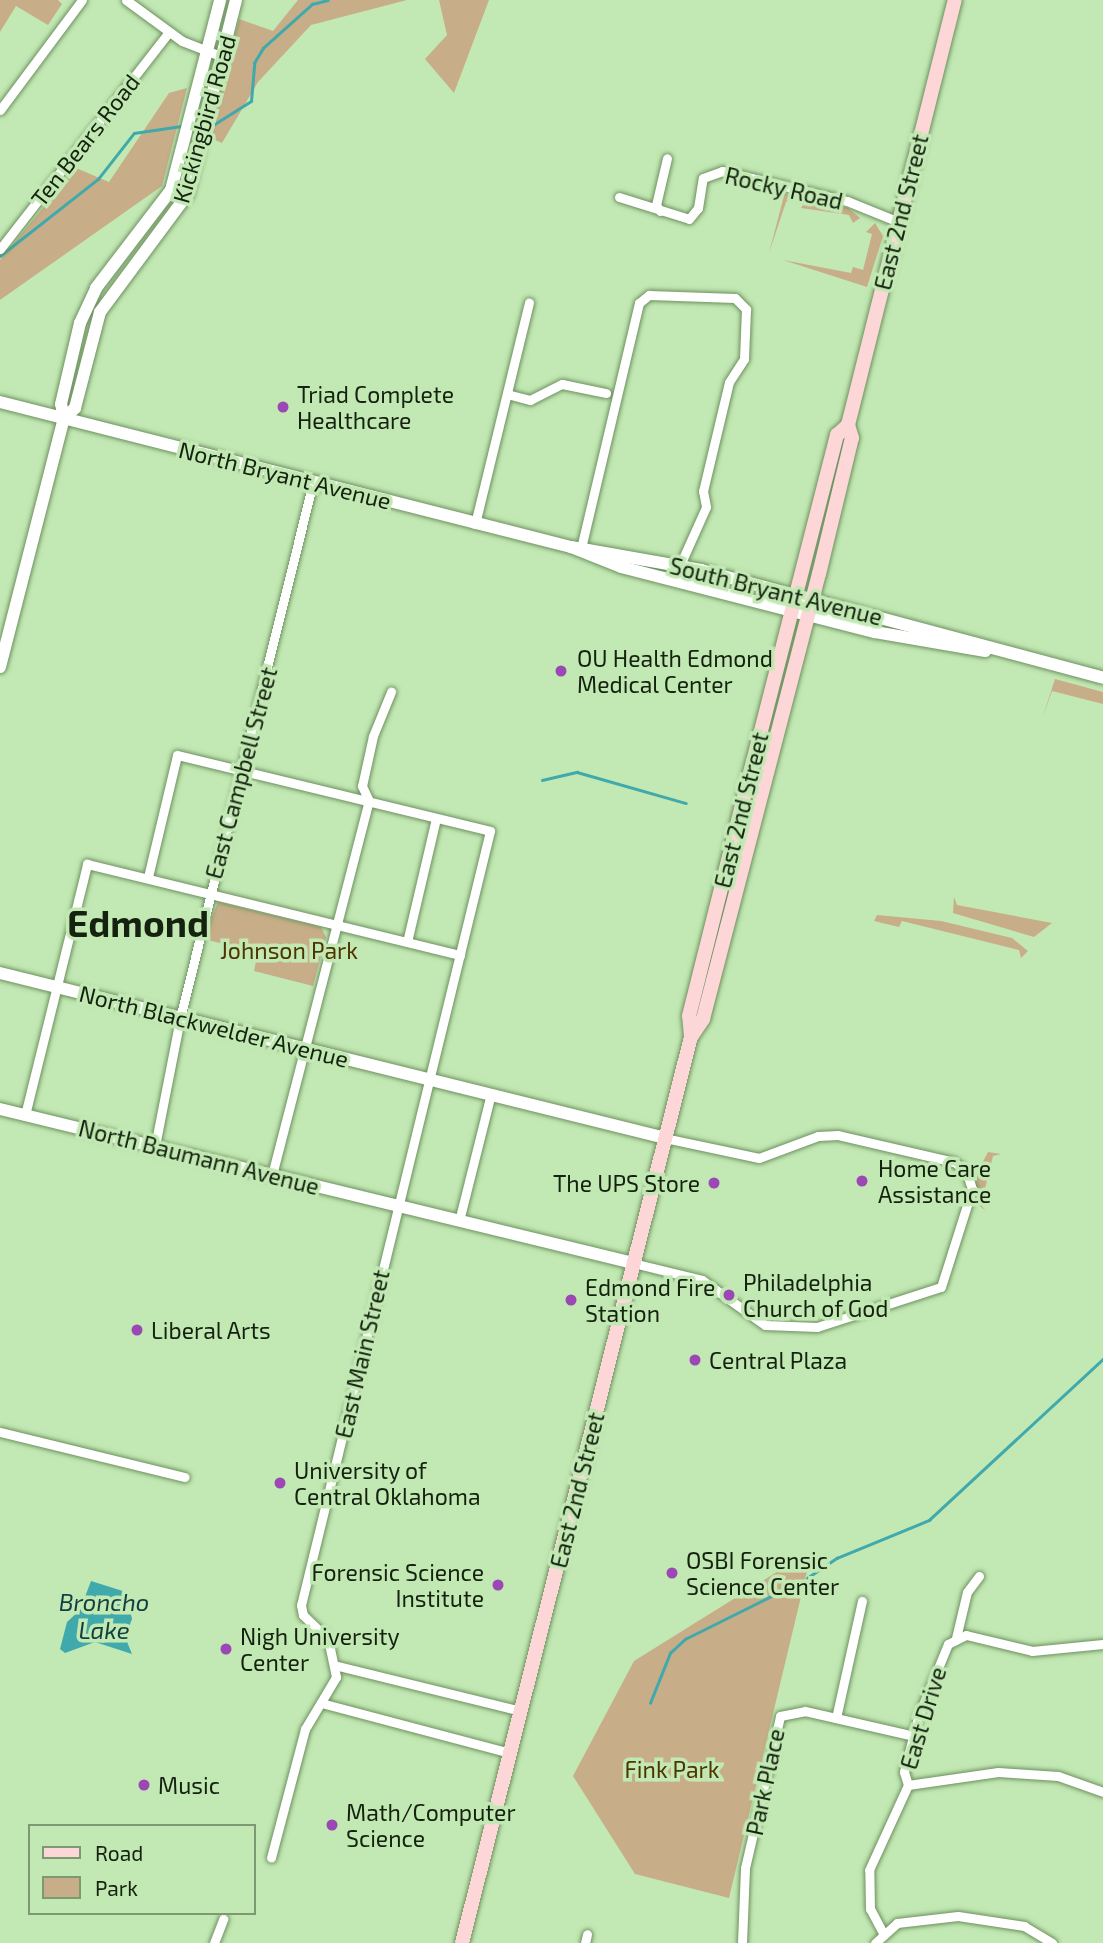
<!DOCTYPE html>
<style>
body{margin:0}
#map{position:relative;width:1103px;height:1943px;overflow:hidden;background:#c2e8b3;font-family:"Exo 2",sans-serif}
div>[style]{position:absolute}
.green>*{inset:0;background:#c8ae88}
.water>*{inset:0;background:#40a9ab}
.stream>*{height:2.5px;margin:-1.25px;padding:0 1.25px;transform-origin:1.25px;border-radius:1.25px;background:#40a9ab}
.roads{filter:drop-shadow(0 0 2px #6e9160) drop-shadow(0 0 2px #6e9160)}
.street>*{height:9px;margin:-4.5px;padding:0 4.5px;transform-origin:4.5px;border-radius:4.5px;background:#fff}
.secondary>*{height:12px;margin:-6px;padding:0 6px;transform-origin:6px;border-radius:6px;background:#fff}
.primary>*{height:14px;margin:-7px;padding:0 7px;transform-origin:7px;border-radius:7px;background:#fdd7d8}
.dots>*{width:19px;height:19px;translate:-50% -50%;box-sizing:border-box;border:4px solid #c2e8b3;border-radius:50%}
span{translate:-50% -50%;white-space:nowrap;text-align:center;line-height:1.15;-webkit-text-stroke:7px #c2e8b3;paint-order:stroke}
.street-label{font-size:23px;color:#14220f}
.poi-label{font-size:23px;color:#14220f}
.left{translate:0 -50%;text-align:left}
.right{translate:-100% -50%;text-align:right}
.park-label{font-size:23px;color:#4f3400}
.water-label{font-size:24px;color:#0f3f40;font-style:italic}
.town-label{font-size:37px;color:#14220f;font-weight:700}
.legend{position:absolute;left:28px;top:1824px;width:228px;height:91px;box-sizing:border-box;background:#c2e8b3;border:2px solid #7c9971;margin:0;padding:9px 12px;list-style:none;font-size:21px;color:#14220f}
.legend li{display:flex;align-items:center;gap:14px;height:35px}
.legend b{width:35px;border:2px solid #7c9971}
</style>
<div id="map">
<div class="green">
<div style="clip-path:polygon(0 0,58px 0,62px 4px,48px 25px,16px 6px,0 32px)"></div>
<div style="clip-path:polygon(298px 0,407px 0,311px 25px,258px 82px,222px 143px,208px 137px,239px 19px,273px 31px)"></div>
<div style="clip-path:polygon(439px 0,489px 0,454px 93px,425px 59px,447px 35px)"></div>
<div style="clip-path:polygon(187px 88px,162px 186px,0 300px,0 260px,76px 168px,109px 182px,169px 93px)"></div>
<div style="clip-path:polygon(785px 192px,792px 199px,786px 202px,769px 253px)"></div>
<div style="clip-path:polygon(807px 198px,848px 208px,860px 218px,853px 223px,849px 215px,801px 208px)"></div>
<div style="clip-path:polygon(875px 223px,883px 236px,867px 287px,783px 260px,851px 273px,853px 267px,863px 270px,872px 234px,866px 232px)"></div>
<div style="clip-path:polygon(1055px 679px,1103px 692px,1103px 704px,1052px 691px,1042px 719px)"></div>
<div style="clip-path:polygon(954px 897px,957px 905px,1052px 923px,1034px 937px,953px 913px)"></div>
<div style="clip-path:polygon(218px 902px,321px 927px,326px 937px,313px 986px,254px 971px,258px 952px,203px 939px)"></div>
<div style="clip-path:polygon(877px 915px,941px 921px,1012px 938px,1028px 951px,1021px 958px,1019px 950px,902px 921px,899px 927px,874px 921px)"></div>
<div style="clip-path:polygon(988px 1152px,1001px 1154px,993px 1156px,981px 1205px,986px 1211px,976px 1203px,976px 1175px)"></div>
<div style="clip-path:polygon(796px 1560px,809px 1563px,729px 1898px,635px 1874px,573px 1776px,634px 1661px)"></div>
</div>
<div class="water">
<div style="clip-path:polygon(91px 1581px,126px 1592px,132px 1619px,125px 1637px,132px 1654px,95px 1642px,65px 1653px,60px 1649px,67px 1622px,80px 1610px)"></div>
</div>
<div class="stream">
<div style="left:213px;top:125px;width:45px;rotate:-32.3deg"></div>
<div style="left:251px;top:101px;width:38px;rotate:-85deg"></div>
<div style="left:254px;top:63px;width:17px;rotate:-59deg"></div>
<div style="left:263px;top:48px;width:66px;rotate:-41.9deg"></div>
<div style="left:312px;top:4px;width:16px;rotate:-14deg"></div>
<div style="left:0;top:256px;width:125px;rotate:-38.2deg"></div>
<div style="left:98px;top:179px;width:58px;rotate:-52deg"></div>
<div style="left:134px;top:133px;width:49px;rotate:-8.3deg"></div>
<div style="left:542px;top:780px;width:36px;rotate:-13deg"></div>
<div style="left:577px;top:772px;width:113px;rotate:15.9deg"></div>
<div style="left:807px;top:1578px;width:36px;rotate:-34deg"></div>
<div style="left:837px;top:1558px;width:100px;rotate:-22.4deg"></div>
<div style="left:929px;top:1520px;width:237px;rotate:-42.8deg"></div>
<div style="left:650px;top:1703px;width:54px;rotate:-68.2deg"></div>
<div style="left:670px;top:1653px;width:21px;rotate:-43deg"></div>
<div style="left:685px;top:1639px;width:128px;rotate:-26.4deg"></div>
</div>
<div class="roads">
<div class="street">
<div style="left:126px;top:0;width:69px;rotate:36.2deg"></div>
<div style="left:182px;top:41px;width:44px;rotate:21.3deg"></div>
<div style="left:0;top:110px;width:137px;rotate:-53.3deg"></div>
<div style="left:619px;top:197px;width:73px;rotate:17.4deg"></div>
<div style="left:689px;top:219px;width:14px;rotate:-51deg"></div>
<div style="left:698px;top:208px;width:30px;rotate:-81deg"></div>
<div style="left:703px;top:178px;width:20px;rotate:-20deg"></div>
<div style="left:722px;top:171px;width:129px;rotate:13.5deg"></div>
<div style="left:847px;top:201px;width:56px;rotate:22deg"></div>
<div style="left:660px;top:211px;width:7px;rotate:-124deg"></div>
<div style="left:656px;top:205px;width:48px;rotate:-76.8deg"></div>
<div style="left:0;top:249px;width:275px;rotate:-52.1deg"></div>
<div style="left:507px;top:394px;width:24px;rotate:15deg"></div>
<div style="left:530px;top:400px;width:36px;rotate:-27deg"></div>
<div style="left:562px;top:384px;width:45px;rotate:11.6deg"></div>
<div style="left:475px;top:524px;width:228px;rotate:-76.3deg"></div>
<div style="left:582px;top:544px;width:248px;rotate:-76.7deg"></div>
<div style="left:639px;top:303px;width:13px;rotate:-39deg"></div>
<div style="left:649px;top:295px;width:86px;rotate:2deg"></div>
<div style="left:735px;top:298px;width:16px;rotate:45deg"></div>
<div style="left:746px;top:309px;width:50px;rotate:92.3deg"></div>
<div style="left:744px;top:359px;width:27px;rotate:123deg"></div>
<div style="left:729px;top:382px;width:112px;rotate:103.4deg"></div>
<div style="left:703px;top:491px;width:16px;rotate:79deg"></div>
<div style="left:706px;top:507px;width:64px;rotate:114.1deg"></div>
<div style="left:148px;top:877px;width:125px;rotate:-76.6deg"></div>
<div style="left:177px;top:755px;width:322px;rotate:13.6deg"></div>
<div style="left:490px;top:831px;width:797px;rotate:103.72deg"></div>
<div style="left:301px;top:1605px;width:10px;rotate:79deg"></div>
<div style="left:303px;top:1615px;width:35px;rotate:44deg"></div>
<div style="left:328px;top:1639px;width:39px;rotate:78deg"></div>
<div style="left:336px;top:1677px;width:61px;rotate:120.8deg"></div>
<div style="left:305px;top:1729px;width:133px;rotate:104.8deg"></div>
<div style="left:407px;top:942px;width:127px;rotate:-76.8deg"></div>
<div style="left:25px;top:1115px;width:259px;rotate:-76.1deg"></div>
<div style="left:87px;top:864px;width:384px;rotate:13.7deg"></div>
<div style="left:155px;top:1146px;width:130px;rotate:-78.9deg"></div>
<div style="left:180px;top:1018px;width:552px;rotate:-76.06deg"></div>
<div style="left:272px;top:1175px;width:386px;rotate:-75.5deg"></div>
<div style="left:369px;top:801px;width:17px;rotate:-115deg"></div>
<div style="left:362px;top:786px;width:51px;rotate:-77.6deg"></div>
<div style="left:373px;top:736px;width:48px;rotate:-67.8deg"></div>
<div style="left:459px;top:1221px;width:131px;rotate:-75.9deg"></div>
<div style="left:633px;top:1263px;width:71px;rotate:13.8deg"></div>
<div style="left:702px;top:1280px;width:77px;rotate:35.5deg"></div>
<div style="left:765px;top:1325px;width:52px;rotate:2.2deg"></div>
<div style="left:817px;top:1327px;width:130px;rotate:-17.9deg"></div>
<div style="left:941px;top:1287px;width:103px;rotate:-72.4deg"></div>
<div style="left:972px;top:1189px;width:19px;rotate:-108deg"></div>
<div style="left:966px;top:1171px;width:15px;rotate:-143deg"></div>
<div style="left:954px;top:1162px;width:119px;rotate:-166.9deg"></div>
<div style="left:838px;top:1135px;width:20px;rotate:177deg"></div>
<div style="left:818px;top:1136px;width:63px;rotate:159.6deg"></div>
<div style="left:759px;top:1158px;width:96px;rotate:-168deg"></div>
<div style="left:0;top:1432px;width:190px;rotate:13.7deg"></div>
<div style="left:956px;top:1638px;width:47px;rotate:-76.6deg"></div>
<div style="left:967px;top:1592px;width:20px;rotate:-53deg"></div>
<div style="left:338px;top:1666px;width:188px;rotate:13.8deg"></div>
<div style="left:325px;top:1704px;width:191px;rotate:14.8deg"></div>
<div style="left:836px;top:1718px;width:120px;rotate:-77.5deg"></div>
<div style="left:908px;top:1785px;width:14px;rotate:-107deg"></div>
<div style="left:904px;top:1772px;width:57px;rotate:-75.7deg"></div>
<div style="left:918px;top:1717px;width:79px;rotate:-67.7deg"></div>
<div style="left:948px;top:1644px;width:20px;rotate:-27deg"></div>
<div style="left:966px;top:1635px;width:68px;rotate:13.6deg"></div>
<div style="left:1032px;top:1651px;width:71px;rotate:-5.6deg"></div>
<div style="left:883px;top:1933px;width:27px;rotate:-118deg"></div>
<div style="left:870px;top:1909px;width:39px;rotate:-91deg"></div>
<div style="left:869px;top:1870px;width:94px;rotate:-65.4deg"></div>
<div style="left:908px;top:1785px;width:91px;rotate:-8.2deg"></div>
<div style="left:998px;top:1772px;width:60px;rotate:3.8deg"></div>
<div style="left:1058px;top:1776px;width:48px;rotate:19.6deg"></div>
<div style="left:214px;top:1943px;width:26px;rotate:-69deg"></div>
<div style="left:585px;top:1943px;width:9px;rotate:-77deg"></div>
<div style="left:742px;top:1943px;width:75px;rotate:-87.7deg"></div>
<div style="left:745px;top:1868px;width:156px;rotate:-77deg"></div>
<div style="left:780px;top:1716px;width:25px;rotate:-11deg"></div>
<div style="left:805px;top:1711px;width:112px;rotate:12.9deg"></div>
<div style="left:875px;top:1943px;width:30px;rotate:-42deg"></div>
<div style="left:897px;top:1923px;width:61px;rotate:-6.5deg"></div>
<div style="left:958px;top:1916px;width:67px;rotate:8.6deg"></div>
<div style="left:1024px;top:1926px;width:33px;rotate:31deg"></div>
</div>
<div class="secondary">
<div style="left:0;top:402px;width:589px;rotate:14.25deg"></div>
<div style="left:571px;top:547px;width:132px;rotate:10deg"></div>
<div style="left:701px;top:570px;width:416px;rotate:15deg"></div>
<div style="left:64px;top:418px;width:15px;rotate:-42deg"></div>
<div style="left:75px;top:408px;width:99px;rotate:-75.4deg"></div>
<div style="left:100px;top:312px;width:146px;rotate:-53.4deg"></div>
<div style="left:187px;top:195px;width:201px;rotate:-75.9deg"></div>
<div style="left:571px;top:547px;width:54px;rotate:21.8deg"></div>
<div style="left:621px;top:567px;width:262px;rotate:14.4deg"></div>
<div style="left:875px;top:632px;width:112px;rotate:9.8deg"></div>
<div style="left:0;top:667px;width:257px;rotate:-75.6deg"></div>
<div style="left:64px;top:418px;width:14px;rotate:-102deg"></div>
<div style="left:61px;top:404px;width:83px;rotate:-76.8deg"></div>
<div style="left:80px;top:323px;width:38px;rotate:-65deg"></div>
<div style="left:96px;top:288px;width:123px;rotate:-52.6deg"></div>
<div style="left:171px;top:190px;width:196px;rotate:-75.5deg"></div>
<div style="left:0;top:973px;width:685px;rotate:13.93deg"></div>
<div style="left:0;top:1109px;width:651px;rotate:13.67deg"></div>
</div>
<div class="primary">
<div style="left:691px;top:1037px;width:21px;rotate:-95deg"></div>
<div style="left:689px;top:1016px;width:262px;rotate:-75.9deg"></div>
<div style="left:753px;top:762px;width:338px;rotate:-75.6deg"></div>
<div style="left:837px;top:435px;width:15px;rotate:-42deg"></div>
<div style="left:848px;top:425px;width:438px;rotate:-75.9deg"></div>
<div style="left:462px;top:1943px;width:934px;rotate:-75.82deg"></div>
<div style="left:691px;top:1037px;width:22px;rotate:-56deg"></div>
<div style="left:703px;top:1019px;width:460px;rotate:-75.4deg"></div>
<div style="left:819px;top:574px;width:140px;rotate:-76.4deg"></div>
<div style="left:852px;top:438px;width:14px;rotate:-107deg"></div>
</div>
</div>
<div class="dots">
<div style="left:283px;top:407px;background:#9b47b6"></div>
<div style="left:561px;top:671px;background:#9b47b6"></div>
<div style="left:862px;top:1181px;background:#9b47b6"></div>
<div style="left:714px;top:1183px;background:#9b47b6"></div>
<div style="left:729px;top:1295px;background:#9b47b6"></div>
<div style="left:571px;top:1300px;background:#9b47b6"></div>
<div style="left:137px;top:1330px;background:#9b47b6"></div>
<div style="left:695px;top:1360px;background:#9b47b6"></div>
<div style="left:280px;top:1483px;background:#9b47b6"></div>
<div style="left:672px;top:1573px;background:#9b47b6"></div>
<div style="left:498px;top:1585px;background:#9b47b6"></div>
<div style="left:226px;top:1649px;background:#9b47b6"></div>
<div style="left:144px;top:1785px;background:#9b47b6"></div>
<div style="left:332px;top:1825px;background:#9b47b6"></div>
</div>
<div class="street-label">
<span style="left:204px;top:119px;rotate:-74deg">Kickingbird Road</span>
<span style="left:85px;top:140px;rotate:-52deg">Ten Bears Road</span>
<span style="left:784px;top:188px;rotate:13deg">Rocky Road</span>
<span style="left:901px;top:212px;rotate:-76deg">East 2nd Street</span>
<span style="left:285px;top:475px;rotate:14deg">North Bryant Avenue</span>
<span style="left:776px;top:591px;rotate:14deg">South Bryant Avenue</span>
<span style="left:241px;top:773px;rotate:-75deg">East Campbell Street</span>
<span style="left:741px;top:810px;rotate:-76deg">East 2nd Street</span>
<span style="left:214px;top:1026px;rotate:14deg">North Blackwelder Avenue</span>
<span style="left:199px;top:1157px;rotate:14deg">North Baumann Avenue</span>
<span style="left:362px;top:1354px;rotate:-77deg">East Main Street</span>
<span style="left:577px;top:1490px;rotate:-76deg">East 2nd Street</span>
<span style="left:923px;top:1718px;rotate:-73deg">East Drive</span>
<span style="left:765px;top:1782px;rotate:-78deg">Park Place</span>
</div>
<div class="poi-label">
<span class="left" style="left:297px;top:407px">Triad Complete<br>Healthcare</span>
<span class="left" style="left:577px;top:671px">OU Health Edmond<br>Medical Center</span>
<span class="left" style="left:878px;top:1181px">Home Care<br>Assistance</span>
<span class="right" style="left:700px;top:1183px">The UPS Store</span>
<span class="left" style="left:743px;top:1295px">Philadelphia<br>Church of God</span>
<span class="left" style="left:585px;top:1300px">Edmond Fire<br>Station</span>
<span class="left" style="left:151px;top:1330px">Liberal Arts</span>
<span class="left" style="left:709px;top:1360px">Central Plaza</span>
<span class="left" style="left:294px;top:1483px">University of<br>Central Oklahoma</span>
<span class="left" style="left:686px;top:1573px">OSBI Forensic<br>Science Center</span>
<span class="right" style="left:484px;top:1585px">Forensic Science<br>Institute</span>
<span class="left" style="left:240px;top:1649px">Nigh University<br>Center</span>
<span class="left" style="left:158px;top:1785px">Music</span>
<span class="left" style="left:346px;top:1825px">Math/Computer<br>Science</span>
</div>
<div class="park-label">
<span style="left:289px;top:950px">Johnson Park</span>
<span style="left:672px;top:1769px">Fink Park</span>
</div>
<div class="water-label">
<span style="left:104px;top:1616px">Broncho<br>Lake</span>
</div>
<div class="town-label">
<span style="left:138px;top:922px">Edmond</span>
</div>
<ul class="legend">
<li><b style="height:9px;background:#fdd7d8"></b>Road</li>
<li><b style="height:19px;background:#c8ae88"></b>Park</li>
</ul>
</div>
